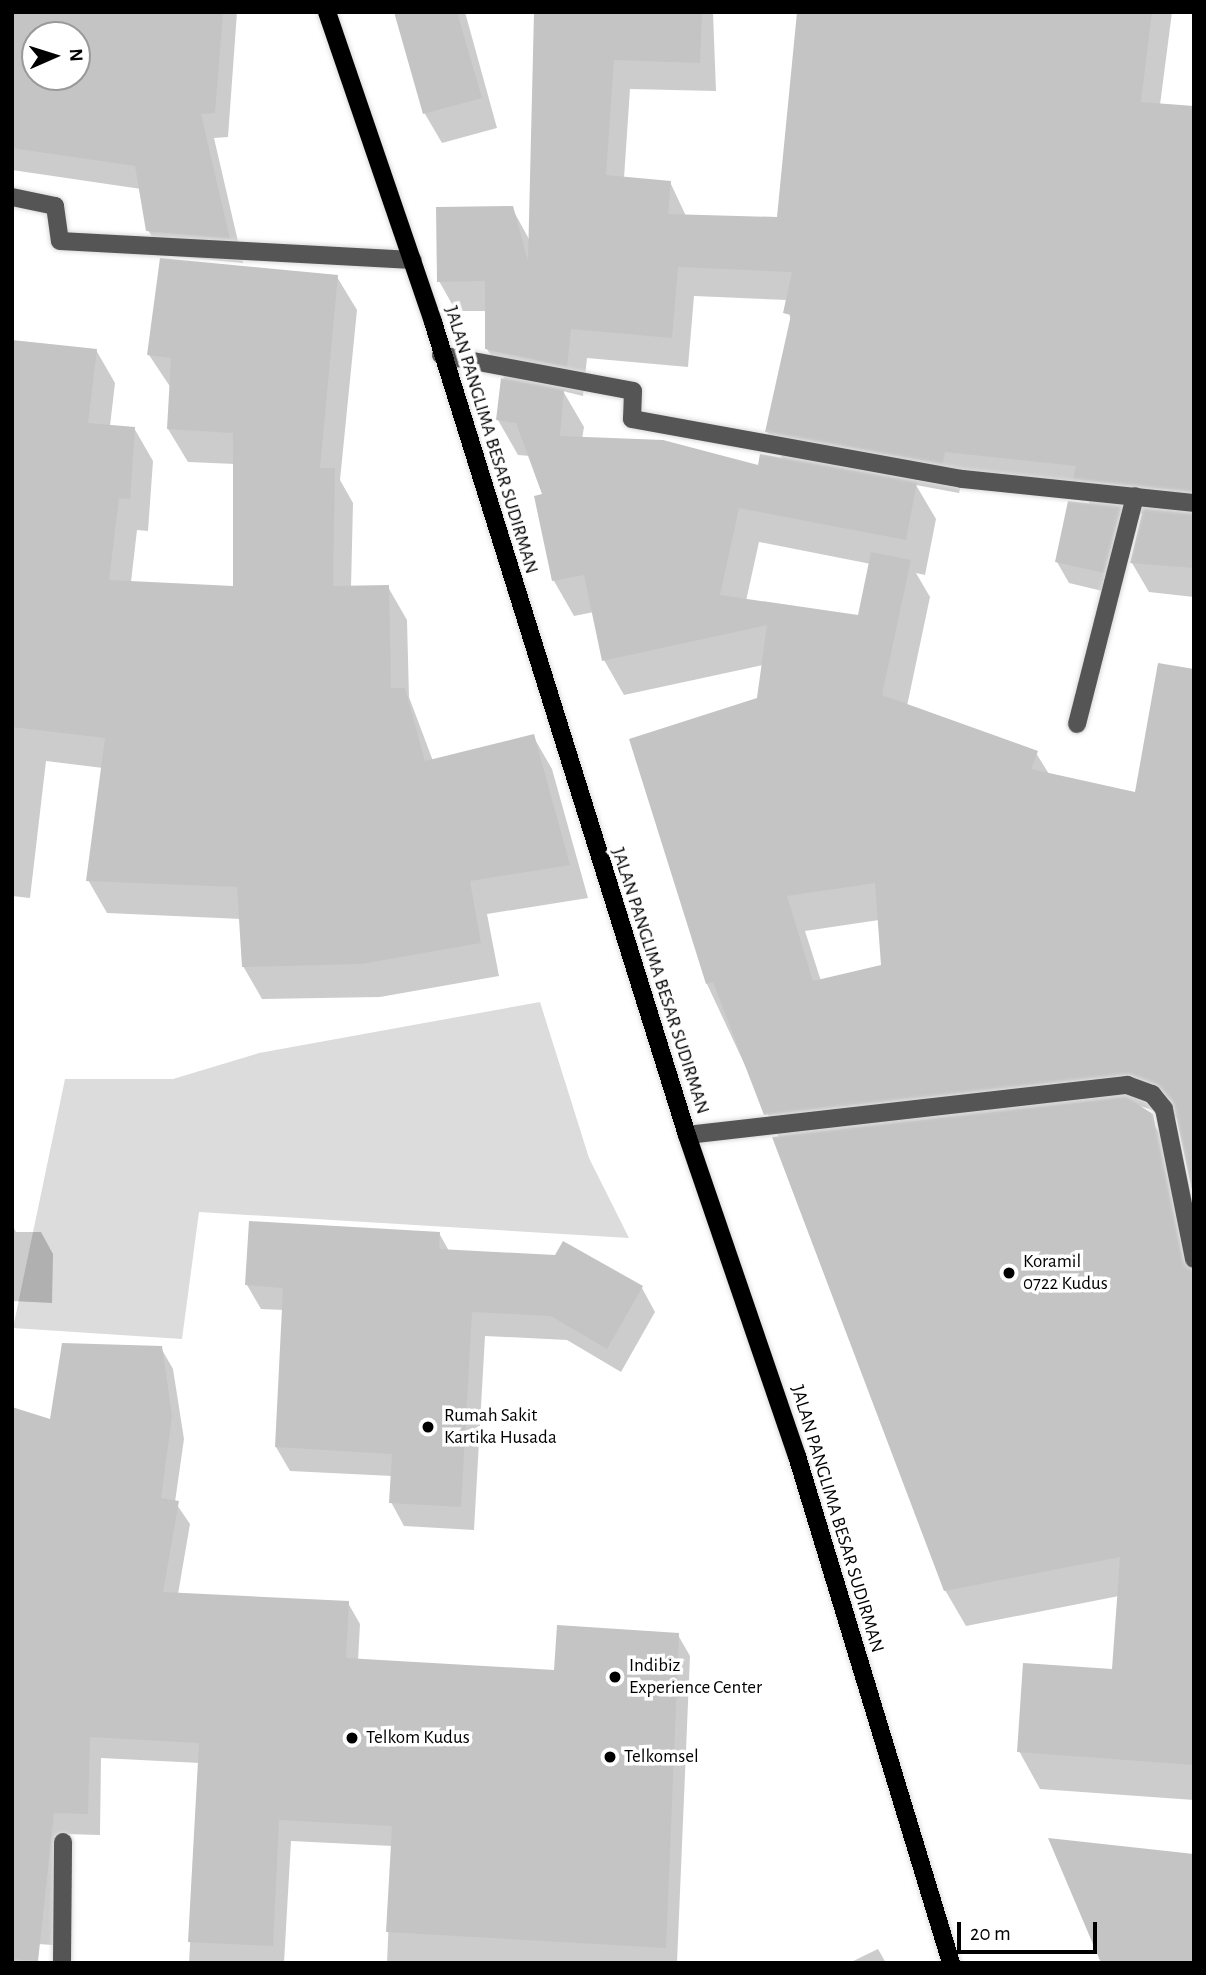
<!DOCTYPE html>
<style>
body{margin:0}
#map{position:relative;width:1206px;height:1975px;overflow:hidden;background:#fff;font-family:"Alegreya Sans",sans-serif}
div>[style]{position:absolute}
.green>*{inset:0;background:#dcdcdc}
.shadow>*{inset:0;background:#0003}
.building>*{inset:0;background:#c4c4c4}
.roads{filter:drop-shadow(0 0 2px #dbdbdb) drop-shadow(0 0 2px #dbdbdb)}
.minor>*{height:18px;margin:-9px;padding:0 9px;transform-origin:9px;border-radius:9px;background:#555}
.major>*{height:18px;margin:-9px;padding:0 9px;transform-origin:9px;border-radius:9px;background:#000}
.dots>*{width:19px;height:19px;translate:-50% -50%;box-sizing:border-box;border:4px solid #fff;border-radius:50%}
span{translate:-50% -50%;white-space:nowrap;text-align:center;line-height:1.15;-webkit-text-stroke:7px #fff;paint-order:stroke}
.street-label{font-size:19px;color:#000}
.poi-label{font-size:19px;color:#000}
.left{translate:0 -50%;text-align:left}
.frame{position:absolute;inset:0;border:14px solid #000;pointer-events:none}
.north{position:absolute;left:21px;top:21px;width:70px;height:70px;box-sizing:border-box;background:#fff;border:2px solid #999;border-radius:50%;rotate:87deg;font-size:19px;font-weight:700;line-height:28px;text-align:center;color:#000}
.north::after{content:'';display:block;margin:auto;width:24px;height:32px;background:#000;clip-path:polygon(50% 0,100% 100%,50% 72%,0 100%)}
.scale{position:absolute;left:957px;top:1922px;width:140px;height:32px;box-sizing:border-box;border:4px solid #000;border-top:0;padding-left:9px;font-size:21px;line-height:24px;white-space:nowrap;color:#000;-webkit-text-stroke:5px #fff;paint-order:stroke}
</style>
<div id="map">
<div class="green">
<div style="clip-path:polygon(540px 1002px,589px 1158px,629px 1238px,199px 1212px,182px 1339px,13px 1328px,65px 1079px,173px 1079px,259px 1053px)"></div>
</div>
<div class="shadow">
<div style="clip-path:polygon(48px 12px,237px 12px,228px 137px,214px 138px,243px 263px,162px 255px,148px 230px,141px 189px,12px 170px,12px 57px,35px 58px,35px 77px,77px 77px,77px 35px,42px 35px)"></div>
<div style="clip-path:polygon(395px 12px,465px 12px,497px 128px,442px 143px,425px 114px)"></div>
<div style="clip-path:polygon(evenodd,535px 12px,713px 12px,716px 91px,630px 89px,624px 178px,670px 182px,686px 216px,778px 219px,814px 12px,1172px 12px,1160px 105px,1194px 108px,1194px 597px,1149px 592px,1132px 563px,1144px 514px,1121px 512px,1132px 530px,1115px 594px,1069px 583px,1057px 562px,1091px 506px,1084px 494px,962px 481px,959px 493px,916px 485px,936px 519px,925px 575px,916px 573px,930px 597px,907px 706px,1036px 753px,1049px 774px,1136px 794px,1179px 1119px,1140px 1106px,1173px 1151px,1194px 1256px,1194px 1800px,1040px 1789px,1019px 1751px,1114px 1671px,1119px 1596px,966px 1626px,945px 1590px,779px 1138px,707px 984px,763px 665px,624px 695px,604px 660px,594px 612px,574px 616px,554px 581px,536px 497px,545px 496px,530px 456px,518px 455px,498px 420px,505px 380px,487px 349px,486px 311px,456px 311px,439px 281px,512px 208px,530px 241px,535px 12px,694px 296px,787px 300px,791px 324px,767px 431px,783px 460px,759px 467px,582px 439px,584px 427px,563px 391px,583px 396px,587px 358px,688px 367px,694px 296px,535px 12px,759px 542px,871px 564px,859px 617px,746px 601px,759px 542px,535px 12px,879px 920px,883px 967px,821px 981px,805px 931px,879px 920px)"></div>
<div style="clip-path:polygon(337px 277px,357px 310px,340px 480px,353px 503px,351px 588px,388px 587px,407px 620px,409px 697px,433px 761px,533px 736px,552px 769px,588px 898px,487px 914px,499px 976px,380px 997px,262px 999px,243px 966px,241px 919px,107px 913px,88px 880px,103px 768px,46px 761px,30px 898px,12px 896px,12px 341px,96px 350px,115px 383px,110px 426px,134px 428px,153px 461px,148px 531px,137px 530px,131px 582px,234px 587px,235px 464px,188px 462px,168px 429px,171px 388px,149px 355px)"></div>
<div style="clip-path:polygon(12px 1225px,16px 1232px,41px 1232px,53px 1254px,52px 1303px,12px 1301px)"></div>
<div style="clip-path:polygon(439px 1233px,449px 1251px,642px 1288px,655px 1312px,621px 1372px,567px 1340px,485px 1336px,474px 1530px,404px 1526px,391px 1502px,392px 1476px,290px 1471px,276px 1447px,284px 1310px,261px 1309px,247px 1285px)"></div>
<div style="clip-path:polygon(161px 1348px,173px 1369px,184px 1439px,175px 1502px,190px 1524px,178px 1594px,348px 1603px,360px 1624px,358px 1661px,556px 1672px,678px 1635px,690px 1656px,677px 1963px,387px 1963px,392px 1846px,291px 1841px,284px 1963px,189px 1963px,200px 1763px,101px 1758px,100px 1835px,65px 1834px,53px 1945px,38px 1944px,36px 1963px,12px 1963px,12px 1408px,52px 1422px)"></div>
<div style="clip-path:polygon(878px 1949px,886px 1963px,849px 1963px)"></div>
</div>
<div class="building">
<div style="clip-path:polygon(evenodd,12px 12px,223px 12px,215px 113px,201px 114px,230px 239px,146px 231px,135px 166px,12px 148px,12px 12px,35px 35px,77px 35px,77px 77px,35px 77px,35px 35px)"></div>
<div style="clip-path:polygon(394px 12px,457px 12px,482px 98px,423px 114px)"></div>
<div style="clip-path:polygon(534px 12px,702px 12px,700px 63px,614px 60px,606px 175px,671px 181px,668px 214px,777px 217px,797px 12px,1152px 12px,1141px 102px,1194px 106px,1194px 492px,1073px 479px,1076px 466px,945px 452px,943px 464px,765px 432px,791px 315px,783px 313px,792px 272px,678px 267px,672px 338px,571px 329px,567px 367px,485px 349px,485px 281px,437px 282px,436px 207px,513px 206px,528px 261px)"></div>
<div style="clip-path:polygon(160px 258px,338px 275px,320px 468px,335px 468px,333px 586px,389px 585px,391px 688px,405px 688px,425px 761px,534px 734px,570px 865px,470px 881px,481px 943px,361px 964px,242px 967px,237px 887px,86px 881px,105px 738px,12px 727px,12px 340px,97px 349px,88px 423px,135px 427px,130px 499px,119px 498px,109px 580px,233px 586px,233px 433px,167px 429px,171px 358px,147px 355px)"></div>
<div style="clip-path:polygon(evenodd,501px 378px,564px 390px,560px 436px,663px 440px,758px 465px,760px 454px,917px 482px,906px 540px,739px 508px,720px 595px,858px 615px,871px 552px,911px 560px,882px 695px,1038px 751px,1031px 769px,1135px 792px,1158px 663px,1194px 669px,1194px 1200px,1173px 1102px,1156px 1084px,1130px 1074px,764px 1115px,713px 982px,706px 984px,629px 739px,757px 698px,767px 625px,602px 661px,584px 575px,552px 581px,534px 496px,542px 494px,516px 423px,496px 420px,501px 378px,875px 883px,881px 965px,813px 981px,787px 896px,875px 883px)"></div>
<div style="clip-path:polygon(1068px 501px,1121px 507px,1104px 573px,1055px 562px)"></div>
<div style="clip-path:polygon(1143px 509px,1194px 514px,1194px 568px,1130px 563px)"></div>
<div style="clip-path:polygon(1126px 1097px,1153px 1114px,1183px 1261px,1194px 1270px,1194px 1765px,1017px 1752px,1023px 1663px,1112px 1669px,1120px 1557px,944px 1591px,772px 1137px)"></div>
<div style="clip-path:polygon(249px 1221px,440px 1232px,439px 1249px,555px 1255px,563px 1241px,643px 1286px,607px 1349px,551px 1316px,472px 1312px,461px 1507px,389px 1503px,392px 1454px,275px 1447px,283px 1288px,245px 1285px)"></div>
<div style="clip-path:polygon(62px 1343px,162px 1346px,172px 1416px,161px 1498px,179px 1501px,163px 1592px,349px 1601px,346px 1658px,554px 1670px,557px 1625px,679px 1633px,666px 1948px,386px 1932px,392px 1826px,279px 1820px,273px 1946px,188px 1942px,199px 1743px,90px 1737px,88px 1814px,54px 1813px,38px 1961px,12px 1959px,12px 1407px,50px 1419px)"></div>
<div style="clip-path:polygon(1048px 1838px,1194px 1854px,1194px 1963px,1101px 1963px)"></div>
</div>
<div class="roads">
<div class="minor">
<div style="left:12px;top:197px;width:44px;rotate:11.8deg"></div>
<div style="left:55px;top:206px;width:35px;rotate:82deg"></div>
<div style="left:60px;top:241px;width:353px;rotate:3.1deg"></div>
<div style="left:441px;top:355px;width:195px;rotate:10.6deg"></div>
<div style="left:633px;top:391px;width:28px;rotate:92deg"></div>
<div style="left:632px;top:419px;width:335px;rotate:10.3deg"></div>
<div style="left:962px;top:479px;width:233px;rotate:5.9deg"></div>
<div style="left:1077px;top:724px;width:235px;rotate:-75.7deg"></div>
<div style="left:687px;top:1135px;width:443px;rotate:-6.5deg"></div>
<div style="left:1127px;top:1085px;width:27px;rotate:20deg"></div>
<div style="left:1152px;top:1094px;width:19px;rotate:51deg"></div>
<div style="left:1164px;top:1109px;width:153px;rotate:78.7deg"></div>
<div style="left:62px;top:1963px;width:121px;rotate:-89.5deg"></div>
</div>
<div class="major">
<div style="left:327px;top:12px;width:328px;rotate:71.1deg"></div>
<div style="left:433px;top:322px;width:852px;rotate:72.65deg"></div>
<div style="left:687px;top:1135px;width:339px;rotate:71.1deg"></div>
<div style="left:797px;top:1456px;width:530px;rotate:73.1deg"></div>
</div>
</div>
<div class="dots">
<div style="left:1009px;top:1273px;background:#000"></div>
<div style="left:428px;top:1427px;background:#000"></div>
<div style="left:615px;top:1677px;background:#000"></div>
<div style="left:352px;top:1738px;background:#000"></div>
<div style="left:610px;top:1757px;background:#000"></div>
</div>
<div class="street-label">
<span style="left:491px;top:440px;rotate:73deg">JALAN PANGLIMA BESAR SUDIRMAN</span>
<span style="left:660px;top:981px;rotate:72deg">JALAN PANGLIMA BESAR SUDIRMAN</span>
<span style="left:837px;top:1519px;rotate:73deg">JALAN PANGLIMA BESAR SUDIRMAN</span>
</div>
<div class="poi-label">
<span class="left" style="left:1023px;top:1273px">Koramil<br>0722 Kudus</span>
<span class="left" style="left:444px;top:1427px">Rumah Sakit<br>Kartika Husada</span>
<span class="left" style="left:629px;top:1677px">Indibiz<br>Experience Center</span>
<span class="left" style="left:366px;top:1738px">Telkom Kudus</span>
<span class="left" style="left:624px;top:1757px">Telkomsel</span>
</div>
<div class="frame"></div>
<div class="north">N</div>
<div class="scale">20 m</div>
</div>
